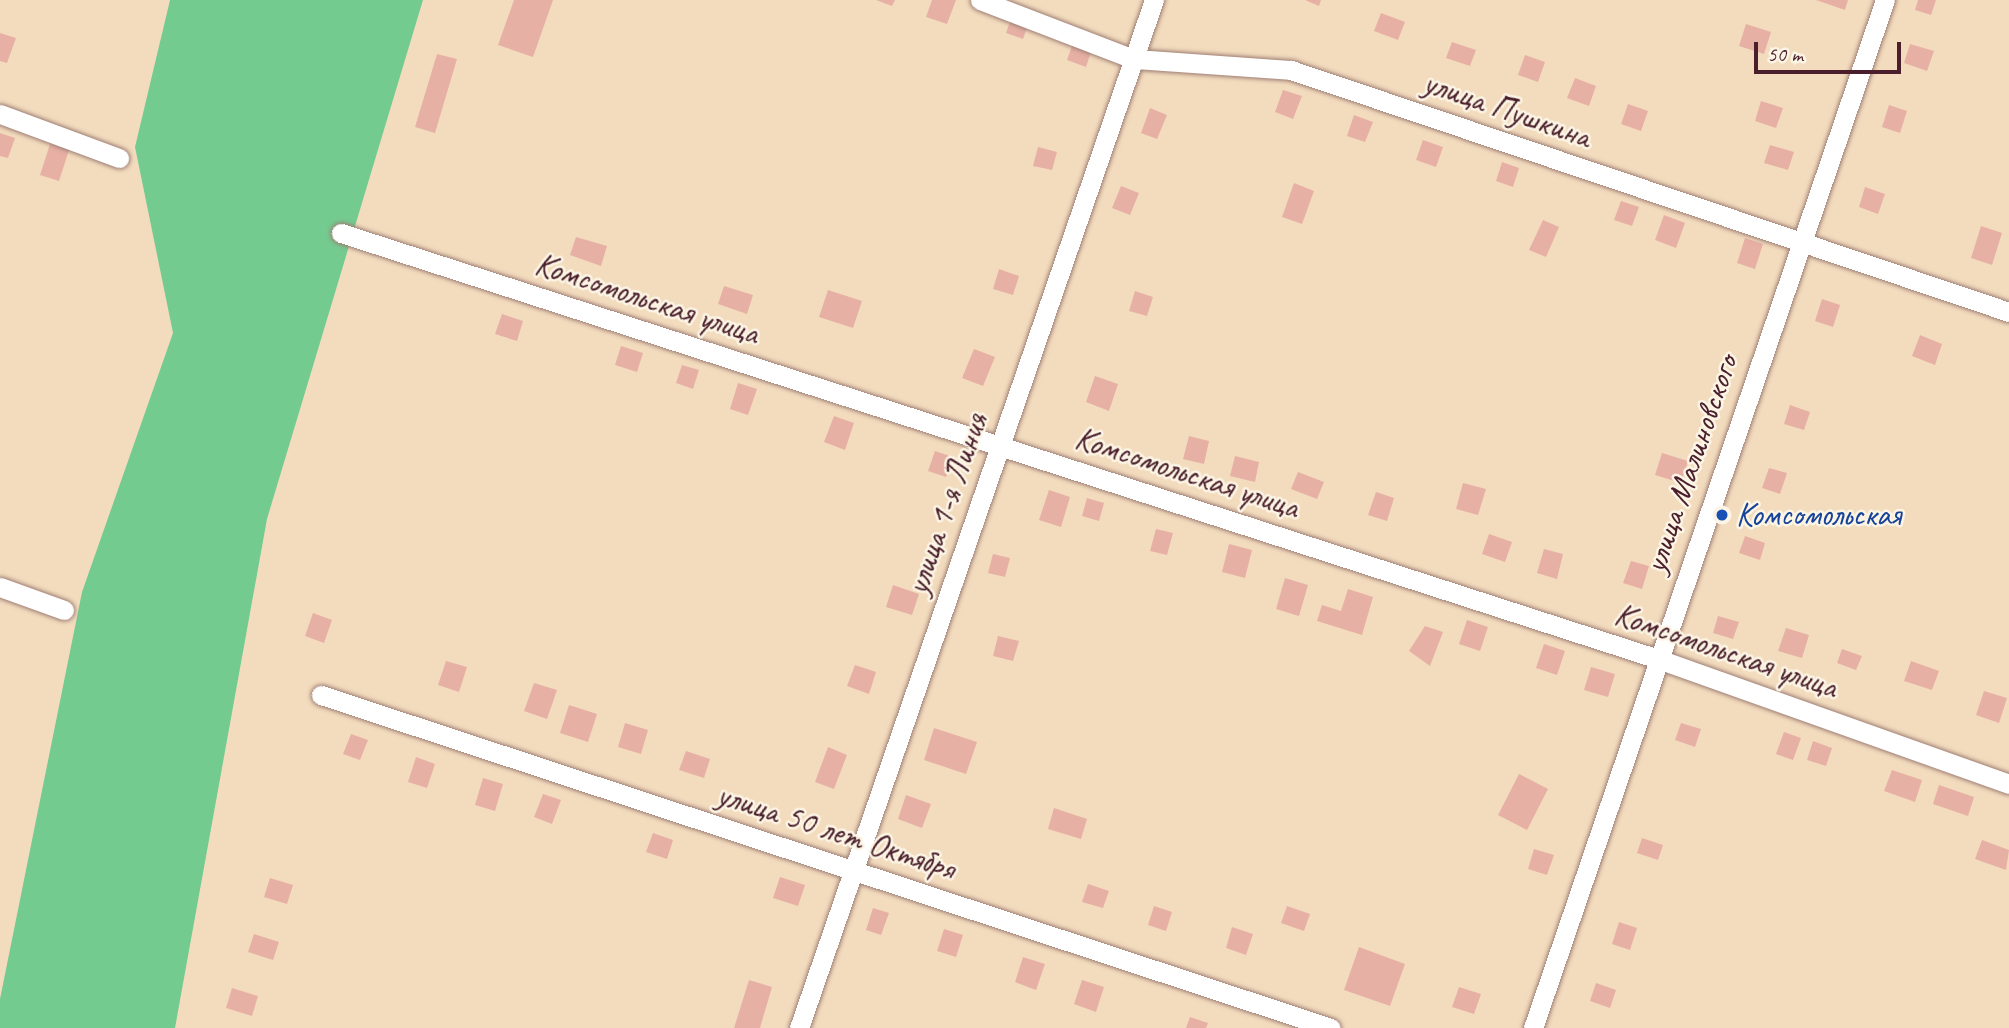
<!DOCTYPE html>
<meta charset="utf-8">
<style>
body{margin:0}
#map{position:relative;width:2009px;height:1028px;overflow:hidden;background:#f3dcbe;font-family:Caveat,sans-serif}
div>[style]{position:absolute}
.green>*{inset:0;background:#74cb90}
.building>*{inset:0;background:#e7b0a5}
.roads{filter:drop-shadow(0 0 2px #9e7e74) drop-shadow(0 0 2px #9e7e74)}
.minor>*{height:19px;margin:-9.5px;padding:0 9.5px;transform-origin:9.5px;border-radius:9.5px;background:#fff}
.dots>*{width:19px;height:19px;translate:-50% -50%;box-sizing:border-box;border:4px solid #fcf5e5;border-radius:50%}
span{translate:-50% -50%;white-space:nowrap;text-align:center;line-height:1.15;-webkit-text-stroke:5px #fcf5e5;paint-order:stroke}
.street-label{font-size:33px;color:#4a1f2b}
.transit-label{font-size:33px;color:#164399}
.left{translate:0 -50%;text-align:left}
.scale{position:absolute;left:1754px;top:42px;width:147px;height:32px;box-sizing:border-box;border:4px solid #4a1f2b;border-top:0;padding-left:9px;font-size:21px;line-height:24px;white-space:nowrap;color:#4a1f2b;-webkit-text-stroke:5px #fcf5e5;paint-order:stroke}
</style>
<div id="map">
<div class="green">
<div style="clip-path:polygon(170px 0,423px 0,267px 519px,175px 1028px,0 1028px,0 999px,82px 592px,173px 333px,135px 147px)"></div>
</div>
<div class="building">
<div style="clip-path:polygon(514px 0,553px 0,533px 57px,498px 45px)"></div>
<div style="clip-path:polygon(876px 0,895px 0,892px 6px)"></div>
<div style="clip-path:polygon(932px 0,956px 0,947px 24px,926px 17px)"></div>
<div style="clip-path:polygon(1305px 0,1321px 0,1319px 6px)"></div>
<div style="clip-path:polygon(1816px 0,1848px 0,1845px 10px)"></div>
<div style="clip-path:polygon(1918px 0,1936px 0,1931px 15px,1915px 10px)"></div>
<div style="clip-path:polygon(1381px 13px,1405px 22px,1398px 40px,1374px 31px)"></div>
<div style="clip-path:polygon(1012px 16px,1029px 22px,1023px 39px,1006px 33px)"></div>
<div style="clip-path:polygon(1746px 24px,1771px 32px,1764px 54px,1739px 46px)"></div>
<div style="clip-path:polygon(0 33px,16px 38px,7px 63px,0 61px)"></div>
<div style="clip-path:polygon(1074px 40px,1093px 46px,1086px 67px,1067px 60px)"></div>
<div style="clip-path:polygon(1452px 42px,1476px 50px,1470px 66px,1446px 58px)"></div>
<div style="clip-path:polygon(1910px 44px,1934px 51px,1927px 71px,1904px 63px)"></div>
<div style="clip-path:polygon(437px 54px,457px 59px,435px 133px,415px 127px)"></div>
<div style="clip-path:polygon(1525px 55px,1545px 62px,1538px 82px,1518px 75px)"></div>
<div style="clip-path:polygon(1575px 78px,1596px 86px,1589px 106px,1567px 98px)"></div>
<div style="clip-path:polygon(1283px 90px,1302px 96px,1293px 119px,1275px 112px)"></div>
<div style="clip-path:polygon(1761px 101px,1783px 108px,1776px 128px,1755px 121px)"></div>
<div style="clip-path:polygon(1628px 104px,1648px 111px,1641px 131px,1621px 124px)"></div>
<div style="clip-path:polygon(1889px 105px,1907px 111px,1900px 133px,1882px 127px)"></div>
<div style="clip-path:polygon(1150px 108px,1167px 115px,1157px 139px,1141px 133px)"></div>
<div style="clip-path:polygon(1354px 115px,1373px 122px,1365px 142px,1347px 136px)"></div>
<div style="clip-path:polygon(0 133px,15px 138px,8px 158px,0 156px)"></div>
<div style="clip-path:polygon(1423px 140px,1443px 147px,1436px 167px,1416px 160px)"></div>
<div style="clip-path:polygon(50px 144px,69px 150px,59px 181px,40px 175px)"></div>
<div style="clip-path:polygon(1770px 145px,1794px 152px,1788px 170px,1764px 163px)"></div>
<div style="clip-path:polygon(1038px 147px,1057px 152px,1052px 170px,1033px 166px)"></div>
<div style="clip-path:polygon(1502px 162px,1519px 168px,1513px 187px,1496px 181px)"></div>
<div style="clip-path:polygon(1294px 183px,1314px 191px,1302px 224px,1282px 217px)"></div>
<div style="clip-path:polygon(1121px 186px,1139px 193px,1130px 215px,1112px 208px)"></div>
<div style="clip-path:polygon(1865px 187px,1885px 194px,1878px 214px,1859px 207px)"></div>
<div style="clip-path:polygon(1621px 201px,1639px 207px,1632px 226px,1614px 220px)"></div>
<div style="clip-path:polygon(1664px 215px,1685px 223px,1676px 248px,1655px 240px)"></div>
<div style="clip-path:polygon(1543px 220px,1559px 227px,1546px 257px,1529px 250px)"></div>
<div style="clip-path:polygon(1981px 226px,2002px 233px,1992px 265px,1971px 258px)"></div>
<div style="clip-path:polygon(576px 237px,607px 246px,601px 266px,570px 255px)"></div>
<div style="clip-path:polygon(1745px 238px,1763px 244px,1755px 269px,1737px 263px)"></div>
<div style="clip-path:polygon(999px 269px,1019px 276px,1013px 295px,993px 289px)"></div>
<div style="clip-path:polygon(724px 286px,753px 295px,747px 314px,718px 304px)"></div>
<div style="clip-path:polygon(828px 290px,862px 301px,853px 328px,819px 317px)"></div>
<div style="clip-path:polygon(1135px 291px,1153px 297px,1147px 316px,1129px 311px)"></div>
<div style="clip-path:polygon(1822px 299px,1840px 305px,1833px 327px,1815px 321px)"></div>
<div style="clip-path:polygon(502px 314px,523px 321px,517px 341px,495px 334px)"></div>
<div style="clip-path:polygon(1920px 335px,1942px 344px,1935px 365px,1912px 356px)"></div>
<div style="clip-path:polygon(621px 346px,643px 353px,637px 372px,615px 365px)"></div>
<div style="clip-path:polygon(974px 349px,995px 357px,983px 386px,962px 378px)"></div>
<div style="clip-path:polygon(682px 365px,699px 370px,693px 389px,676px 383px)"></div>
<div style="clip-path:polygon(1095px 376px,1118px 384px,1109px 411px,1086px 402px)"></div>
<div style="clip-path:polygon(738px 383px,757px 389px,748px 415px,730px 409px)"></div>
<div style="clip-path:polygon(1790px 405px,1810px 412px,1804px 430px,1784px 424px)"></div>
<div style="clip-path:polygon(834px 416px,854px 423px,845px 450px,824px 442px)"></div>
<div style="clip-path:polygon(1189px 436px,1209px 441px,1204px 464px,1183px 459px)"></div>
<div style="clip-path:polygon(935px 451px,953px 457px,946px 477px,928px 471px)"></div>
<div style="clip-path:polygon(1662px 453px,1688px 461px,1681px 483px,1655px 475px)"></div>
<div style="clip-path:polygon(1235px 456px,1259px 462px,1255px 482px,1230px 476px)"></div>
<div style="clip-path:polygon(1769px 468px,1787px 473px,1780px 494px,1762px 488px)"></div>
<div style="clip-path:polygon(1298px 472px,1324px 482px,1317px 499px,1291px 489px)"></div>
<div style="clip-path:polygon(1463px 483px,1486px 489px,1478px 515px,1456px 509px)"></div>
<div style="clip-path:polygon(1049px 490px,1070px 497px,1061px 527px,1039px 520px)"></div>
<div style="clip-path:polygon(1376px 492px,1394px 498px,1387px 521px,1368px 515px)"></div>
<div style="clip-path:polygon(1087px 498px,1104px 503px,1099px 521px,1082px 516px)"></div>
<div style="clip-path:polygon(1156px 529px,1173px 533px,1167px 555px,1150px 551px)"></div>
<div style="clip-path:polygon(1489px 534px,1512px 542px,1505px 562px,1482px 554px)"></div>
<div style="clip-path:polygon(1745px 536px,1765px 543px,1760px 560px,1739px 553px)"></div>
<div style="clip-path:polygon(1229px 544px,1252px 550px,1245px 578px,1222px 572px)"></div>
<div style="clip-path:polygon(1544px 549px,1563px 554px,1557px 579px,1537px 573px)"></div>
<div style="clip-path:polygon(993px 554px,1010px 558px,1005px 577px,988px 573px)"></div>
<div style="clip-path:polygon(1631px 561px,1649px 566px,1642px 589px,1623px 583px)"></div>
<div style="clip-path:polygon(1285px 578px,1308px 585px,1299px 616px,1276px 609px)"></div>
<div style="clip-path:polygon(893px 585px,919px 594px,912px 615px,886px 607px)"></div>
<div style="clip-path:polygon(1348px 589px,1373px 597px,1362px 635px,1317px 621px,1322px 605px,1341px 611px)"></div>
<div style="clip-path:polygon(313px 613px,332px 620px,324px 643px,305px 636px)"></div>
<div style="clip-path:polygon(1718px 616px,1739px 622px,1733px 639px,1713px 633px)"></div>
<div style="clip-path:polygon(1467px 620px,1488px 627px,1480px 651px,1459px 644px)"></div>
<div style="clip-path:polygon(1425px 626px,1443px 632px,1430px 666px,1409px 651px)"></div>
<div style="clip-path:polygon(1786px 628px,1809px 635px,1802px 658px,1778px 651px)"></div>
<div style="clip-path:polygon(998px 636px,1019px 641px,1013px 661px,993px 656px)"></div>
<div style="clip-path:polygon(1544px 644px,1565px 651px,1557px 675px,1536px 668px)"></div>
<div style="clip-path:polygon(1842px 649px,1862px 656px,1856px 670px,1837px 663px)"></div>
<div style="clip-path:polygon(446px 661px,467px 667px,459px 692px,438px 685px)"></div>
<div style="clip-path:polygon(1911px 661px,1939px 671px,1932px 690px,1904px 681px)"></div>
<div style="clip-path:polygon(855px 665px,876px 672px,869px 694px,847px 686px)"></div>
<div style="clip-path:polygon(1591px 667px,1615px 674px,1608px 697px,1584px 690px)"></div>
<div style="clip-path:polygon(534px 683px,557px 690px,547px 719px,524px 711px)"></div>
<div style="clip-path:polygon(1984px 691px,2007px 698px,1999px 723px,1976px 715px)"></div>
<div style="clip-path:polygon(569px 705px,597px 714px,588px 742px,560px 733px)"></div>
<div style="clip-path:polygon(625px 723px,648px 730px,641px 754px,618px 747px)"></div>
<div style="clip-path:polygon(1681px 723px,1701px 729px,1695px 747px,1675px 740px)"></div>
<div style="clip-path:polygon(934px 728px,977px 742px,966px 774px,924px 760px)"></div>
<div style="clip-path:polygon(1784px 732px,1801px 738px,1793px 760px,1776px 754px)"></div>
<div style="clip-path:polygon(351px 734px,368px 740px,360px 760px,343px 754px)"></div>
<div style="clip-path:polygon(1813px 741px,1832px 748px,1826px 766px,1807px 760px)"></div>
<div style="clip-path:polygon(828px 747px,847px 755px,834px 789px,815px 782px)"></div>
<div style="clip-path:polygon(686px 751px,710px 759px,704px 778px,679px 770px)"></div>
<div style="clip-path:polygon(416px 757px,435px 764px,427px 788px,408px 782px)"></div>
<div style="clip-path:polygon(1892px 770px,1922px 780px,1915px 802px,1884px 791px)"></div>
<div style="clip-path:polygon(1519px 774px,1548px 789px,1527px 830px,1498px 815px)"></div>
<div style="clip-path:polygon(483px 778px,503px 784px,495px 811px,475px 805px)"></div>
<div style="clip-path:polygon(1939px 785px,1974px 797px,1968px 816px,1933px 804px)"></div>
<div style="clip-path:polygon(543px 794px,561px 800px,552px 824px,534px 817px)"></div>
<div style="clip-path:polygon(906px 795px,931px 804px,922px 828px,898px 819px)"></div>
<div style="clip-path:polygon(1054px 808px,1087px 819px,1081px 839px,1048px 829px)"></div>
<div style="clip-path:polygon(653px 833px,673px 840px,667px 859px,646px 852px)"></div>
<div style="clip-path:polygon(1642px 838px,1663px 845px,1658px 860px,1637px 853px)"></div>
<div style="clip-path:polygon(1982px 840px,2009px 850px,2006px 870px,1975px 859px)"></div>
<div style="clip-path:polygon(1534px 849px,1554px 855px,1547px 875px,1528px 869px)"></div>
<div style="clip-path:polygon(780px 877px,805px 885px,798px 906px,773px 898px)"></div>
<div style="clip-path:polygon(270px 878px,293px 885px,287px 904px,264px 897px)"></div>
<div style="clip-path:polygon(1088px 884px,1109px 891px,1103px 908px,1082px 902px)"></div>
<div style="clip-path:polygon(1154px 906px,1172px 912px,1166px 931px,1148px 925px)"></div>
<div style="clip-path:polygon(1287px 906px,1310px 914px,1304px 931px,1281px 923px)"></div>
<div style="clip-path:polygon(873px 908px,889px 913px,881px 935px,866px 930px)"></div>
<div style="clip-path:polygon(1619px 922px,1637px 928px,1630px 950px,1612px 944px)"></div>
<div style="clip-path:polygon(1232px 927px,1253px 934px,1246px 955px,1226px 948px)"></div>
<div style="clip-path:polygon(944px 929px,963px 935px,956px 957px,937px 951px)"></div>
<div style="clip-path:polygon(254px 934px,279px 942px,273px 960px,248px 952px)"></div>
<div style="clip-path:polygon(1359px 947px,1405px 964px,1390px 1006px,1344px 990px)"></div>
<div style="clip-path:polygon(1023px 957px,1045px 964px,1036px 990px,1015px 982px)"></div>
<div style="clip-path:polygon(749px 980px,772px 987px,760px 1028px,734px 1028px)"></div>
<div style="clip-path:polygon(1082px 980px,1104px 987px,1096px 1012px,1074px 1004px)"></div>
<div style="clip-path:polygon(1596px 983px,1616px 990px,1610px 1008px,1590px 1001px)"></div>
<div style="clip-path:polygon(1459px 987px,1481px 994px,1474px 1014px,1452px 1007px)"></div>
<div style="clip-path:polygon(232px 988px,258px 996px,252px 1016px,226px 1008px)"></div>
<div style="clip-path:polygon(1190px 1017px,1208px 1023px,1206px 1028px,1186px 1028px)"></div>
</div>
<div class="roads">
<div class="minor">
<div style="left:980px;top:0;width:165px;rotate:21deg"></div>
<div style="left:1134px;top:59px;width:157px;rotate:4deg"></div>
<div style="left:1291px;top:70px;width:758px;rotate:18.63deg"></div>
<div style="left:0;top:114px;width:127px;rotate:20.3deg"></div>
<div style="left:341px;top:233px;width:1384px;rotate:17.92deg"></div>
<div style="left:1658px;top:659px;width:373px;rotate:19.6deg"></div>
<div style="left:0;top:587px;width:68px;rotate:19.8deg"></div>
<div style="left:321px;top:695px;width:1063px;rotate:18.25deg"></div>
<div style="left:799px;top:1028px;width:1088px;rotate:-70.95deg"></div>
<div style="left:1533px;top:1028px;width:1087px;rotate:-71.1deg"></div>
</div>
</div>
<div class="dots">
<div style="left:1722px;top:515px;background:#1a4fb4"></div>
</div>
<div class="street-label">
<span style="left:1507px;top:110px;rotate:19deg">улица Пушкина</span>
<span style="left:647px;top:299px;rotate:18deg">Комсомольская улица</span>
<span style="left:1691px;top:464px;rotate:-71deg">улица Малиновского</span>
<span style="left:1187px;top:473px;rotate:18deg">Комсомольская улица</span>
<span style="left:947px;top:504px;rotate:-71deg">улица 1-я Линия</span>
<span style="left:1726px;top:651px;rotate:19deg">Комсомольская улица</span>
<span style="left:836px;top:832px;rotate:18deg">улица 50 лет Октября</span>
</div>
<div class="transit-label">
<span class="left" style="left:1736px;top:515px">Комсомольская</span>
</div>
<div class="scale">50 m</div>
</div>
